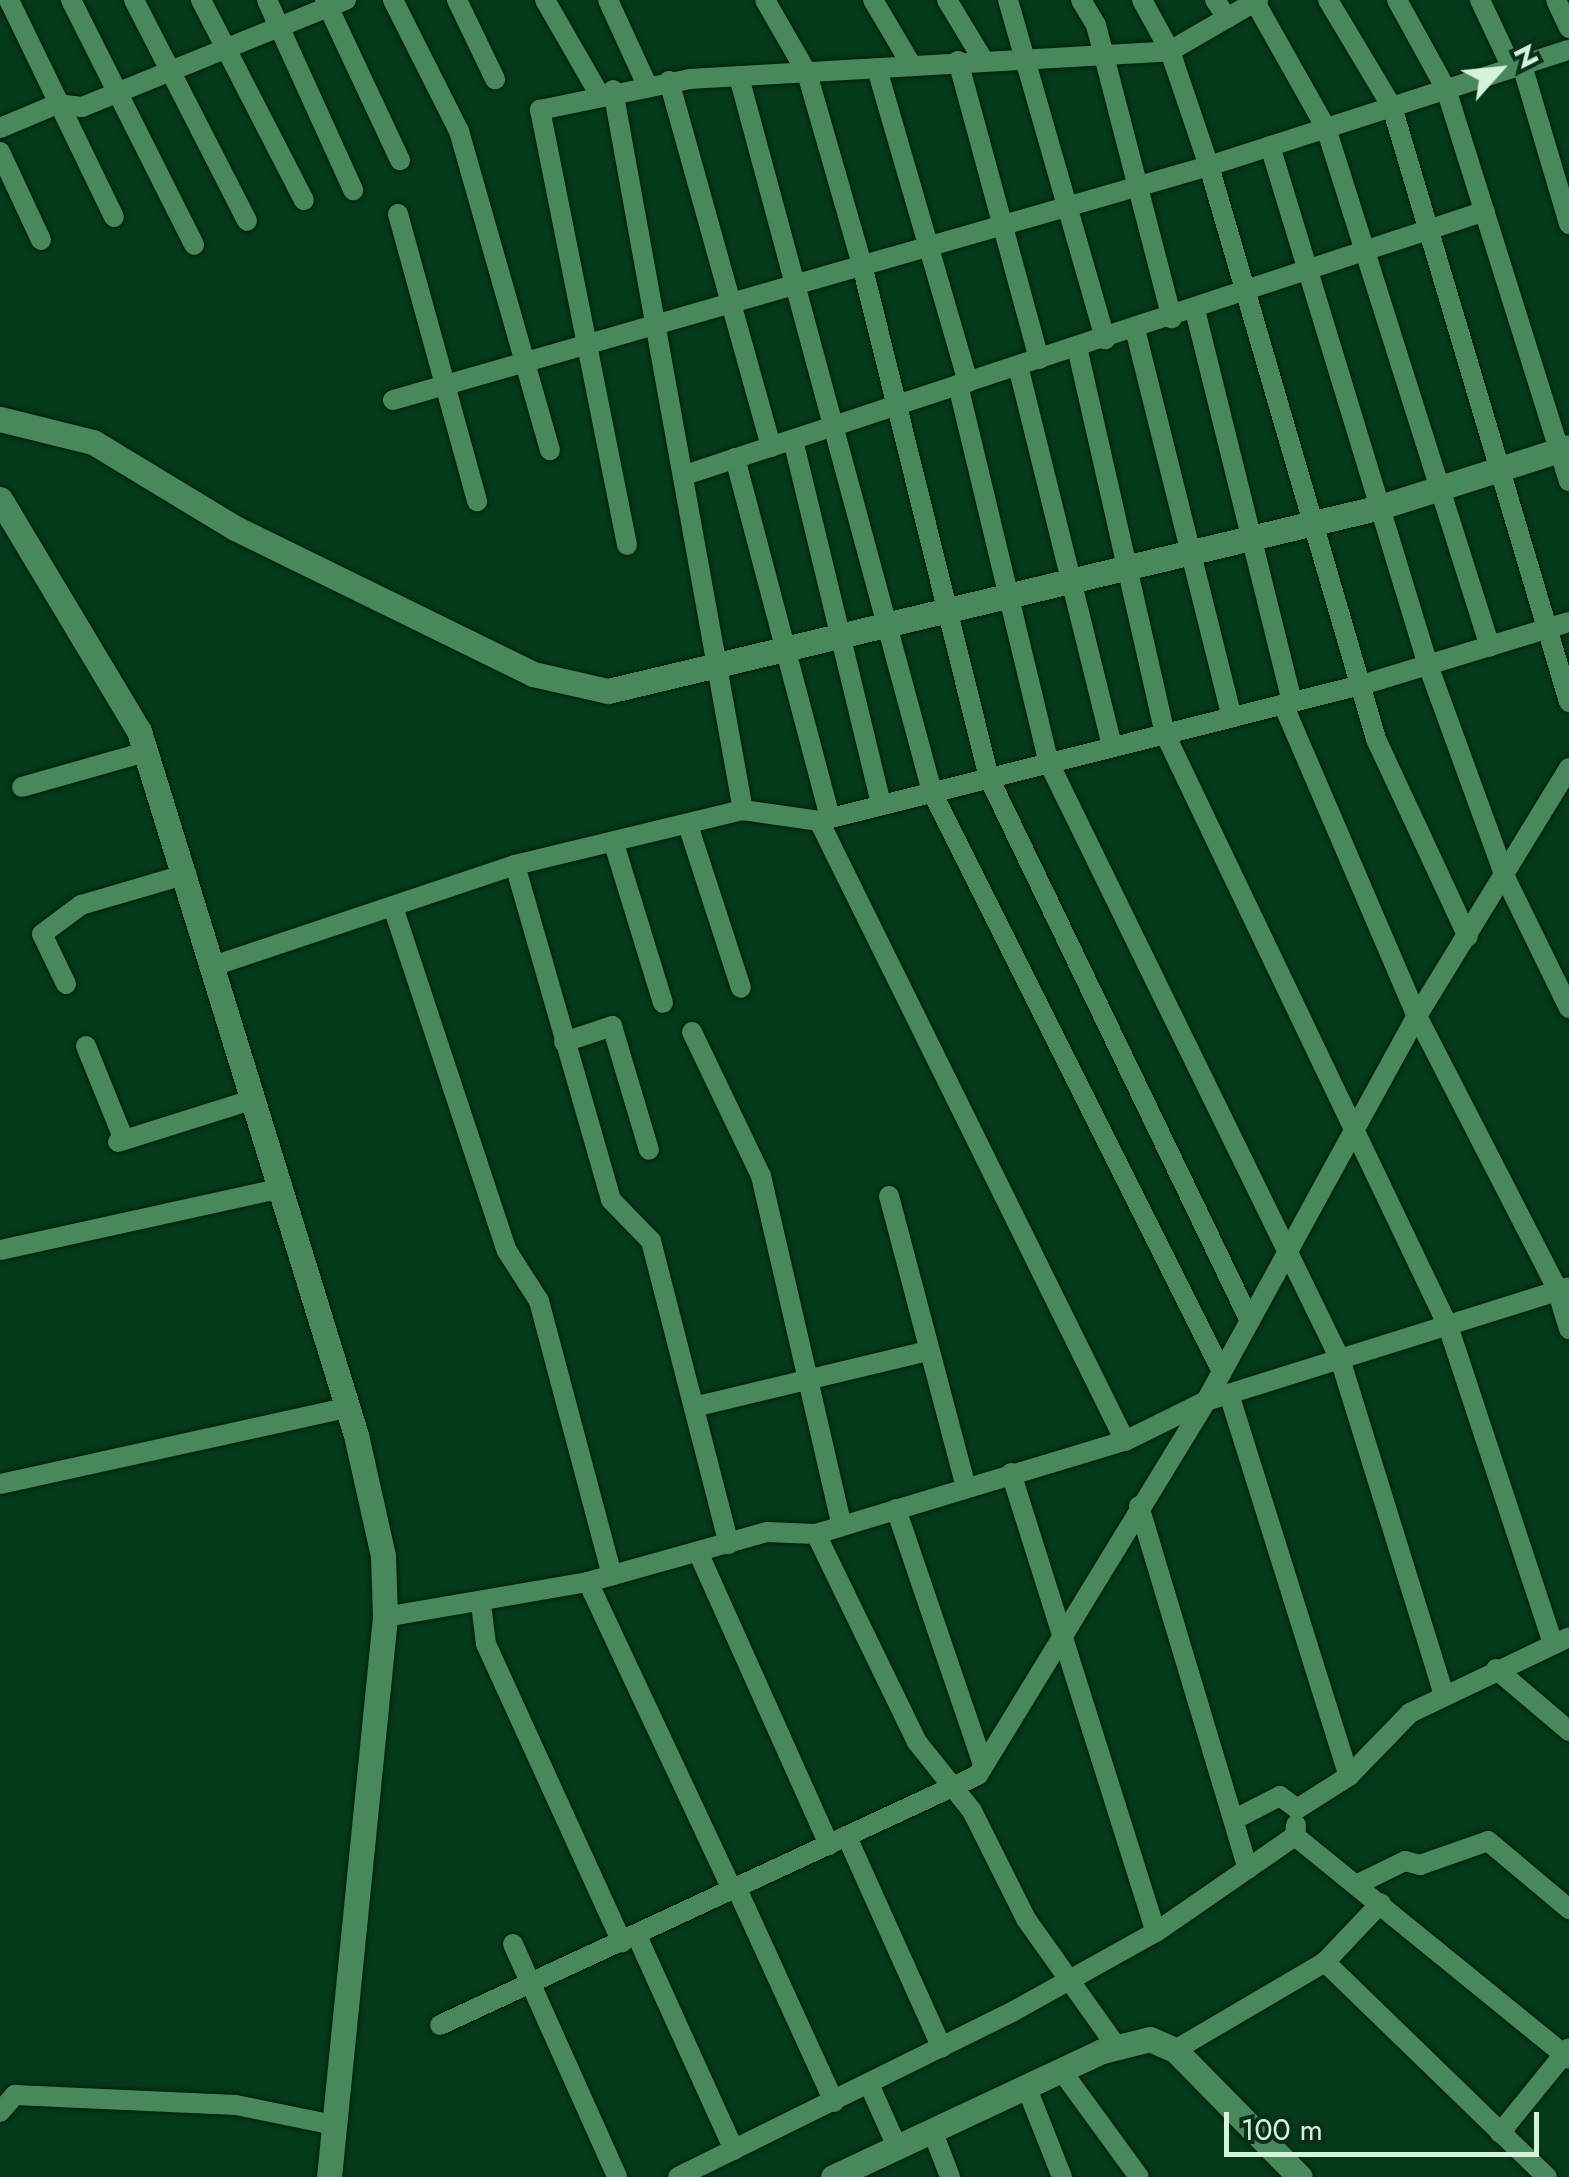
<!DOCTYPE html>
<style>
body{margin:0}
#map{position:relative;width:1569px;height:2177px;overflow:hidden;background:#043a1a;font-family:Jost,sans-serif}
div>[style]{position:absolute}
.roads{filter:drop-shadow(0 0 2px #001f09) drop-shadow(0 0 2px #001f09)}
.minor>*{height:20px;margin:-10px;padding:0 10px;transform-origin:10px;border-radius:10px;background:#48895b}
.tertiary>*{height:25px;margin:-12.5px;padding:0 12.5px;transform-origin:12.5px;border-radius:12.5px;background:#48895b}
span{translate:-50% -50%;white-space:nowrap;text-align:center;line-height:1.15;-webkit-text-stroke:9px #0a2e17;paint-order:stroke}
.north{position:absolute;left:1449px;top:20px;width:100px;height:100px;-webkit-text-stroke:8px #0a2e17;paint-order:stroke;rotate:63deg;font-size:28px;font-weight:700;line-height:40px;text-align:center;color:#d3f4da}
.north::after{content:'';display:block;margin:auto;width:35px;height:45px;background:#d3f4da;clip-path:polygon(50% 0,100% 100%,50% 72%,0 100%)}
.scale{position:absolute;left:1224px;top:2112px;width:315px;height:45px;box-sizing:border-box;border:5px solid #d3f4da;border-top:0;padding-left:12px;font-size:30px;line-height:35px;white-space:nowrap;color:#d3f4da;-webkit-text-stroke:8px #0a2e17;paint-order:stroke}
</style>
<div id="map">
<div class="roads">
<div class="minor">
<div style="left:9px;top:0;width:241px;rotate:64.2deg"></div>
<div style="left:71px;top:0;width:274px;rotate:63.3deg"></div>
<div style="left:134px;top:0;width:248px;rotate:62.9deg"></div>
<div style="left:201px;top:0;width:225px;rotate:62.8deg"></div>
<div style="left:267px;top:0;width:209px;rotate:65.6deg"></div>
<div style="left:325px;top:0;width:177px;rotate:64.9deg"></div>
<div style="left:393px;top:0;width:147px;rotate:63.3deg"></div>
<div style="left:459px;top:131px;width:332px;rotate:74.1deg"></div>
<div style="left:457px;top:0;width:88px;rotate:64.3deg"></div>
<div style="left:545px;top:0;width:108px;rotate:60.1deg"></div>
<div style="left:608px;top:0;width:91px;rotate:65.4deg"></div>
<div style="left:765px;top:0;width:84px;rotate:60.1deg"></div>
<div style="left:807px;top:73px;width:200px;rotate:74deg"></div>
<div style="left:862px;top:265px;width:528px;rotate:76.1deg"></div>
<div style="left:989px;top:778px;width:602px;rotate:64.33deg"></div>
<div style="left:873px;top:0;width:77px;rotate:59.4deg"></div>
<div style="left:947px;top:0;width:68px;rotate:58.9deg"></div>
<div style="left:1008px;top:0;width:353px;rotate:74deg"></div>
<div style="left:1081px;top:0;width:29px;rotate:59deg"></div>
<div style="left:1096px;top:25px;width:303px;rotate:75.5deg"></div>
<div style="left:1142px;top:0;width:58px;rotate:61.2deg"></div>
<div style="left:1170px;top:51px;width:121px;rotate:71.3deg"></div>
<div style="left:1209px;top:166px;width:597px;rotate:73.75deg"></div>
<div style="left:1376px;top:739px;width:218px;rotate:65.1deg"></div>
<div style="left:1215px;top:0;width:22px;rotate:56deg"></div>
<div style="left:1328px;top:0;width:125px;rotate:59.1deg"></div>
<div style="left:1392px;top:107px;width:621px;rotate:73.43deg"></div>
<div style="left:1397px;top:0;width:102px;rotate:61.2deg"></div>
<div style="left:1446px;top:89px;width:411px;rotate:72.6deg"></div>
<div style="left:1480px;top:0;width:75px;rotate:64.8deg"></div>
<div style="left:1556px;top:0;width:31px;rotate:65deg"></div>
<div style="left:1255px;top:2px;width:145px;rotate:60.6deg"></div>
<div style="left:1326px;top:128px;width:544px;rotate:72.46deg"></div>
<div style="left:958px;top:61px;width:309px;rotate:74.8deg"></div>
<div style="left:1522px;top:65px;width:166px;rotate:73.5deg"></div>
<div style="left:877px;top:69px;width:326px;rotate:73.8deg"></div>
<div style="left:739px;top:77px;width:741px;rotate:74.89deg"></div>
<div style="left:932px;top:792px;width:648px;rotate:63.43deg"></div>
<div style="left:669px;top:81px;width:380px;rotate:74.4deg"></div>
<div style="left:613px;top:90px;width:732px;rotate:79.77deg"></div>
<div style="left:0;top:128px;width:62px;rotate:-22.8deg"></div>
<div style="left:57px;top:104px;width:25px;rotate:7deg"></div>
<div style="left:82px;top:107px;width:285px;rotate:-22.1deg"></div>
<div style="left:1270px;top:146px;width:543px;rotate:73.07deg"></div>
<div style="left:1428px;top:665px;width:226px;rotate:70deg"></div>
<div style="left:1505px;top:877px;width:146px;rotate:64deg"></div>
<div style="left:0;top:152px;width:97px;rotate:65deg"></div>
<div style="left:398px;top:214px;width:298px;rotate:74.6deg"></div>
<div style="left:1195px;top:310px;width:404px;rotate:76.1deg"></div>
<div style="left:1135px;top:329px;width:400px;rotate:76deg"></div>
<div style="left:1077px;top:347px;width:397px;rotate:77.2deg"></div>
<div style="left:1165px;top:734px;width:656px;rotate:64.45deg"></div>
<div style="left:1448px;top:1326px;width:335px;rotate:71.7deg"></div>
<div style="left:1018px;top:366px;width:392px;rotate:76.1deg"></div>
<div style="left:958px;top:385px;width:389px;rotate:76.5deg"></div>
<div style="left:1049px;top:763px;width:663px;rotate:63.98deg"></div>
<div style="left:1340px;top:1359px;width:352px;rotate:72.8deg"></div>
<div style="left:393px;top:400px;width:849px;rotate:-16deg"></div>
<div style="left:1209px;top:166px;width:378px;rotate:-17.9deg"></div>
<div style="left:793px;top:440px;width:375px;rotate:76.4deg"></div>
<div style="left:735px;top:458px;width:372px;rotate:75.2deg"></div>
<div style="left:685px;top:475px;width:842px;rotate:-18.26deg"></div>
<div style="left:627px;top:545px;width:444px;rotate:-101.3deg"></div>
<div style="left:540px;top:110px;width:153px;rotate:-11.7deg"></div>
<div style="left:690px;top:79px;width:481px;rotate:-3.3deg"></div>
<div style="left:1170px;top:51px;width:102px;rotate:-30.1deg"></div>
<div style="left:1283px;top:704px;width:340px;rotate:66.8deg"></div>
<div style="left:1417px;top:1016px;width:304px;rotate:62.8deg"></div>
<div style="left:1556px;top:1286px;width:45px;rotate:73.2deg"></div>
<div style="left:22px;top:787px;width:129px;rotate:-15.8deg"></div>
<div style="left:819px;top:821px;width:691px;rotate:63.73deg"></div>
<div style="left:688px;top:825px;width:171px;rotate:72deg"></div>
<div style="left:615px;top:847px;width:163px;rotate:72.9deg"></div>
<div style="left:515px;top:865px;width:348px;rotate:74deg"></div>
<div style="left:611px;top:1200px;width:57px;rotate:45.7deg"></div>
<div style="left:651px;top:1241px;width:313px;rotate:75.6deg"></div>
<div style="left:393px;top:907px;width:362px;rotate:71.7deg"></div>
<div style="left:507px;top:1251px;width:59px;rotate:57.4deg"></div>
<div style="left:539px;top:1301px;width:284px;rotate:75.1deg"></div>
<div style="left:213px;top:966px;width:318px;rotate:-18.5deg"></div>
<div style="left:515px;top:865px;width:235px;rotate:-13.6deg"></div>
<div style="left:743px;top:810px;width:77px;rotate:8.2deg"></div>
<div style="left:819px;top:821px;width:563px;rotate:-14.09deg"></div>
<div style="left:1365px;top:684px;width:213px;rotate:-16.9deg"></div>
<div style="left:66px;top:984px;width:55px;rotate:-115.6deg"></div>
<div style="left:42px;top:934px;width:49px;rotate:-36.6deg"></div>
<div style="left:81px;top:905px;width:110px;rotate:-16.3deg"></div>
<div style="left:692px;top:1032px;width:160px;rotate:64.4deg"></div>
<div style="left:761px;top:1176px;width:359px;rotate:77deg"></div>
<div style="left:564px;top:1042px;width:51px;rotate:-18.4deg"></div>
<div style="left:612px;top:1026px;width:129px;rotate:73.4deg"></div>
<div style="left:86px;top:1046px;width:101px;rotate:68deg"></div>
<div style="left:118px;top:1142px;width:139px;rotate:-17.5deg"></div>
<div style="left:889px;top:1196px;width:301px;rotate:75.2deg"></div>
<div style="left:0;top:1250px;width:285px;rotate:-12.4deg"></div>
<div style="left:1229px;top:1394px;width:400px;rotate:72.6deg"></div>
<div style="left:694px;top:1407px;width:241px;rotate:-13.5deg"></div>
<div style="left:1011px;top:1473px;width:481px;rotate:72.5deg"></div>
<div style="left:0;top:1484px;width:355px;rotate:-12.4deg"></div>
<div style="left:1139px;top:1506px;width:379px;rotate:73.3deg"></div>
<div style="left:896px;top:1509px;width:270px;rotate:71.2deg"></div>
<div style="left:816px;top:1534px;width:231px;rotate:64.1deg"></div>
<div style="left:917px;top:1742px;width:88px;rotate:51.4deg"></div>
<div style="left:972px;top:1811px;width:121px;rotate:63.4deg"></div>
<div style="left:1026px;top:1919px;width:157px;rotate:54.6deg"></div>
<div style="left:698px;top:1552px;width:321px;rotate:65.9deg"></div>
<div style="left:588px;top:1582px;width:341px;rotate:64.9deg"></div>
<div style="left:481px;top:1604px;width:40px;rotate:82.9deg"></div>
<div style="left:486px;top:1644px;width:328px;rotate:65.5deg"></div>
<div style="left:385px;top:1617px;width:206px;rotate:-9.8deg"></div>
<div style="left:588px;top:1582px;width:186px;rotate:-15.6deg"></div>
<div style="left:767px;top:1532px;width:49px;rotate:2.3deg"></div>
<div style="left:816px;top:1534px;width:323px;rotate:-16.8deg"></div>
<div style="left:1125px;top:1441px;width:90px;rotate:-26.3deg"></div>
<div style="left:1206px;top:1401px;width:380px;rotate:-17.4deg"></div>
<div style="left:1496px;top:1669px;width:96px;rotate:40.3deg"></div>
<div style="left:1237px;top:1818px;width:48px;rotate:-27.1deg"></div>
<div style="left:1280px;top:1796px;width:21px;rotate:37deg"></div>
<div style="left:1297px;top:1809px;width:62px;rotate:-32.4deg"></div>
<div style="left:1349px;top:1776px;width:88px;rotate:-45.9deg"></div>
<div style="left:1410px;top:1713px;width:176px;rotate:-25.5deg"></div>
<div style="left:1296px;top:1825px;width:11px;rotate:95deg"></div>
<div style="left:1295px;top:1836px;width:353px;rotate:39.1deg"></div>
<div style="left:847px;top:1837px;width:231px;rotate:65.8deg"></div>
<div style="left:1358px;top:1884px;width:52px;rotate:-26.1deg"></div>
<div style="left:1405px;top:1861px;width:16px;rotate:15deg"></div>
<div style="left:1420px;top:1865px;width:72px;rotate:-19.4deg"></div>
<div style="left:1488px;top:1841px;width:106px;rotate:40deg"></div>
<div style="left:737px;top:1889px;width:234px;rotate:65.5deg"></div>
<div style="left:637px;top:1936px;width:235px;rotate:65.6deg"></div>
<div style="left:513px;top:1944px;width:255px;rotate:65.9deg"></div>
<div style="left:1325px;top:1962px;width:309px;rotate:44.1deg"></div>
<div style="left:440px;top:2025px;width:593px;rotate:-24.92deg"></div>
<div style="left:978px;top:1775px;width:438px;rotate:-58.6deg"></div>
<div style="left:1206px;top:1401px;width:439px;rotate:-61.3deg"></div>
<div style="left:1417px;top:1016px;width:291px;rotate:-58.5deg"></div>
<div style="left:1175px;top:2050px;width:174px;rotate:-30.4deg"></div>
<div style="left:1325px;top:1962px;width:81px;rotate:-46.5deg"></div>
<div style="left:1061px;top:2070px;width:132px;rotate:53.9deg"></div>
<div style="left:869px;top:2084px;width:69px;rotate:66deg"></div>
<div style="left:1026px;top:2086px;width:98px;rotate:68.4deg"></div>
<div style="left:0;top:2112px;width:23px;rotate:-49deg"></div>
<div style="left:15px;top:2095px;width:221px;rotate:2.6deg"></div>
<div style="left:236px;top:2105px;width:100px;rotate:11.5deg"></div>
<div style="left:932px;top:2130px;width:50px;rotate:69deg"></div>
<div style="left:1500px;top:2133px;width:109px;rotate:-50.9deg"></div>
<div style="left:678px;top:2177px;width:373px;rotate:-26.3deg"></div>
<div style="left:1012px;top:2012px;width:165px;rotate:-29.1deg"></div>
<div style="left:1156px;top:1932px;width:169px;rotate:-34.6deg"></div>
</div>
<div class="tertiary">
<div style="left:0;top:419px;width:96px;rotate:13.9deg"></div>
<div style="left:93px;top:442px;width:166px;rotate:31.2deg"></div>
<div style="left:235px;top:528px;width:332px;rotate:26.1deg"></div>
<div style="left:533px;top:674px;width:77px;rotate:12.8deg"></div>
<div style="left:608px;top:691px;width:790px;rotate:-13.39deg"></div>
<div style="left:1377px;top:508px;width:201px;rotate:-17.6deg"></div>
<div style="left:0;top:499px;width:270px;rotate:59.1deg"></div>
<div style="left:139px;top:731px;width:737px;rotate:72.87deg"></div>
<div style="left:356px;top:1435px;width:124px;rotate:77.4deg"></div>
<div style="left:383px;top:1556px;width:61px;rotate:88.1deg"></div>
<div style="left:385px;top:1617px;width:563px;rotate:95.71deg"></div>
<div style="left:833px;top:2177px;width:297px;rotate:-25.1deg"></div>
<div style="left:1102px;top:2051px;width:49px;rotate:-14deg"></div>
<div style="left:1150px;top:2039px;width:27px;rotate:24deg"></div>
<div style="left:1175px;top:2050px;width:178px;rotate:45.5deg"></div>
</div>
</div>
<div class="north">N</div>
<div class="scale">100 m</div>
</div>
